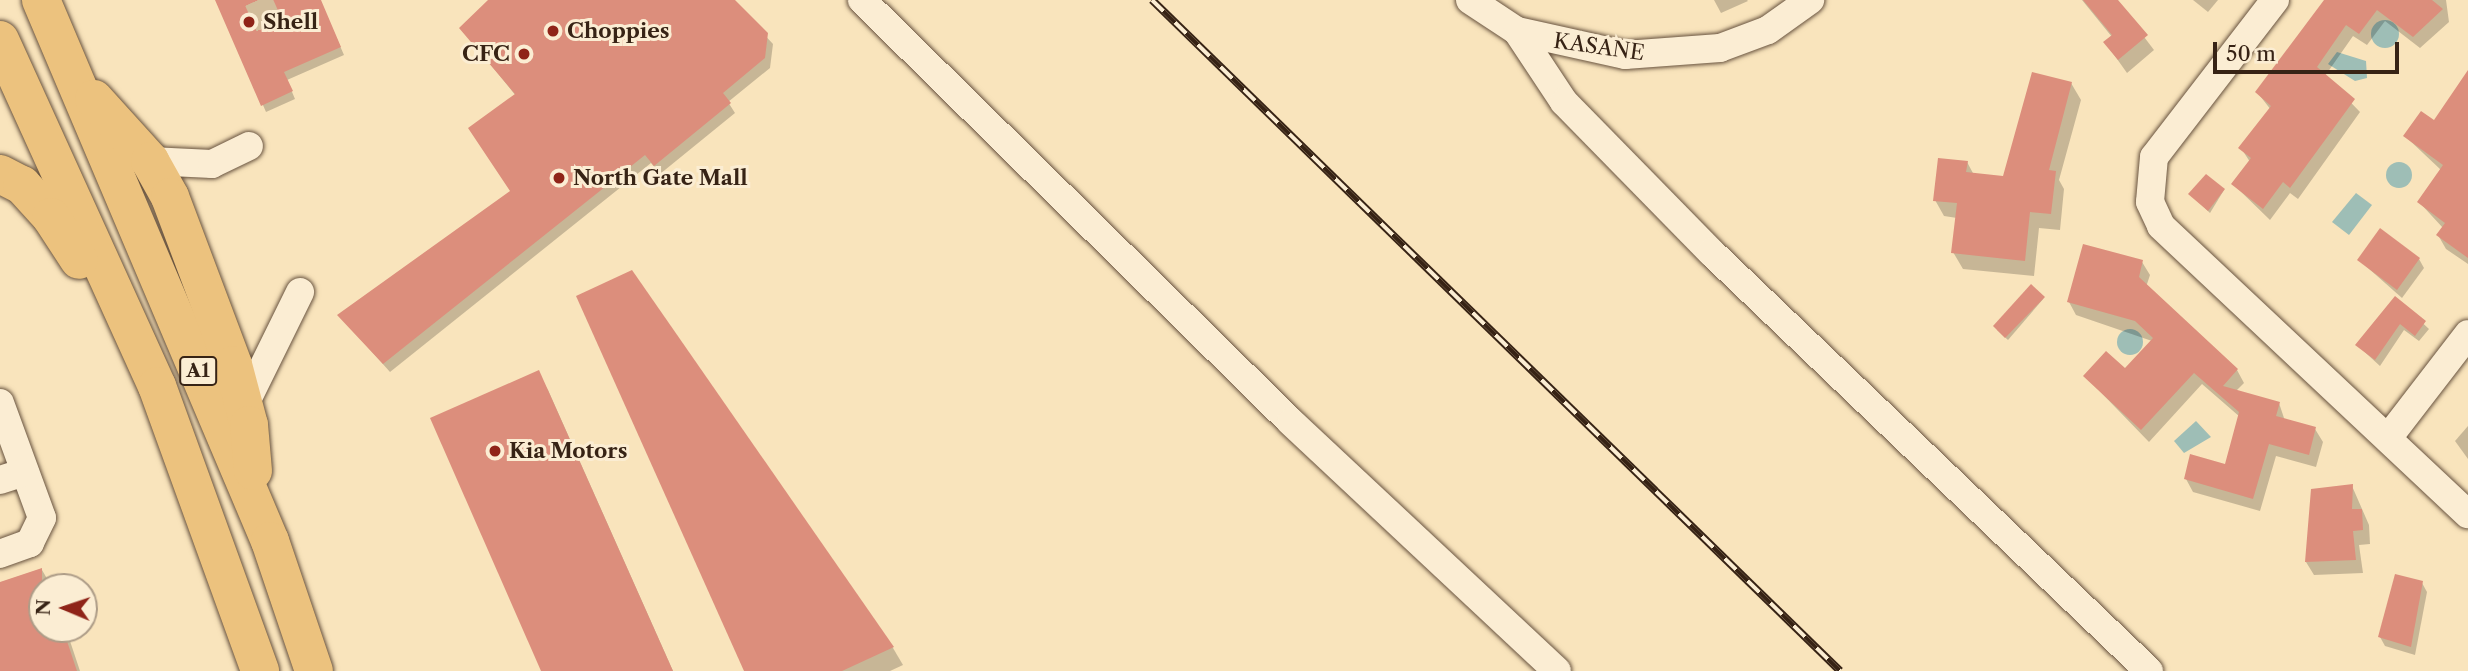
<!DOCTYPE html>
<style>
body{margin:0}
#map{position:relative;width:2468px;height:671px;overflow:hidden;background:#f9e4bc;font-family:"Libre Caslon Text",serif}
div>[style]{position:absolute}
.water>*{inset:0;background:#9ebeb6}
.round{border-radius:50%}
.shadow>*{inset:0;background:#0003}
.building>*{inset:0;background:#dc8e7c}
.minor-tunnel>*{height:28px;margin-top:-14px;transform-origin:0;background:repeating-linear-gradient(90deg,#d2bd9b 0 28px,transparent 0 42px)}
.roads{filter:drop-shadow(0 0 2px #68533f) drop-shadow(0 0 2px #68533f)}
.minor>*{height:28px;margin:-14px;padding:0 14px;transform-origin:14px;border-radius:14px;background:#fbedd3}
.highway>*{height:38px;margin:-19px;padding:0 19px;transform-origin:19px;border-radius:19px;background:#ecc27e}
.rail>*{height:8px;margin-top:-4px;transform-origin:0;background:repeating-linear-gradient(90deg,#fbedd3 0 16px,#372315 0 32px);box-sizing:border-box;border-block:2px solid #372315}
.dots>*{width:19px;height:19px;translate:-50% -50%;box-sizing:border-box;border:4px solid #fbedd3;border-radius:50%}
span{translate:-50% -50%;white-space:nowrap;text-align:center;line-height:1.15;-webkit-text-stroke:6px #fbedd3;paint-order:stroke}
.shield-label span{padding:2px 5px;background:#fbedd3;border:2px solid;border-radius:5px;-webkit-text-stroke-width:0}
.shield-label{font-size:19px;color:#372315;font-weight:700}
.poi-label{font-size:21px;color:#372315;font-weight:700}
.left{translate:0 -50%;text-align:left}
.right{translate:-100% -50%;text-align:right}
.street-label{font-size:21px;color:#372315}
.north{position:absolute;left:28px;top:573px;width:70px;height:70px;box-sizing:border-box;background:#fbedd3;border:2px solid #ad9c87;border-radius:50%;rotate:272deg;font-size:19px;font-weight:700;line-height:28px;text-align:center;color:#372315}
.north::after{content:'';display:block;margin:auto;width:24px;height:32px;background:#8f2418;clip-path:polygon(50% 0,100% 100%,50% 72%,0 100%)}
.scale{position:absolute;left:2213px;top:42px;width:186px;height:32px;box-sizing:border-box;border:4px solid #372315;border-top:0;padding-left:9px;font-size:21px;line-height:24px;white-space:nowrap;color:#372315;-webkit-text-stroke:5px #fbedd3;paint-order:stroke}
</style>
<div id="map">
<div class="water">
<div class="round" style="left:2371px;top:20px;width:28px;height:28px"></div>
<div style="clip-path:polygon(2337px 52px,2366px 61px,2367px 78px,2355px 81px,2328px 64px)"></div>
<div class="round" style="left:2386px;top:162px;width:26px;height:26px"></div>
<div style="clip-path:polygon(2356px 193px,2372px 205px,2349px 235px,2332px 222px)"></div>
<div class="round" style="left:2117px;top:329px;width:26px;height:26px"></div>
<div style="clip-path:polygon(2196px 421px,2211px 437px,2184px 453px,2174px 441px)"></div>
</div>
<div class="shadow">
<div style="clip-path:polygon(217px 0,320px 0,344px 55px,287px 80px,295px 99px,266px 112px)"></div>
<div style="clip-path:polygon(491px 0,732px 0,773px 44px,770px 68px,728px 102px,735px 113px,660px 174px,651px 163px,390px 372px,339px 315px,512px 192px,516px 96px,461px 28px)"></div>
<div style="clip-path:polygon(1714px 0,1747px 0,1748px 1px,1721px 13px)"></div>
<div style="clip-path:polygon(2082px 0,2116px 0,2154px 50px,2127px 73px,2105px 42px,2112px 37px)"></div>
<div style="clip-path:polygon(2193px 0,2218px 0,2208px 12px)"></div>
<div style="clip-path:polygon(2329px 0,2446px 0,2449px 22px,2420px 48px,2385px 21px,2367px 45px,2353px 36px,2325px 76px,2360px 112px,2298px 199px,2290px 193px,2270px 220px,2233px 184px,2250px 162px,2241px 148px,2271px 110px,2257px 92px)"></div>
<div style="clip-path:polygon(2468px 73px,2468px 264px,2446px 249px,2438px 235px,2443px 228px,2419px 202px,2441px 170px,2405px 136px,2435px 122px)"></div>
<div style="clip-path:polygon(2071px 83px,2081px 100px,2059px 180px,2064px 189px,2060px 230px,2039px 228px,2034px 276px,1963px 269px,1953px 252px,1957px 218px,1944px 216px,1935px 200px,1967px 162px,1974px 175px,2004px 178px)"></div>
<div style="clip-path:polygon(2224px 190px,2210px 213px,2191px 195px)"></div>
<div style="clip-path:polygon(2419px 259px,2424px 268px,2402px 298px,2359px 260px)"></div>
<div style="clip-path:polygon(2142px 262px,2150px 275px,2146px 287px,2237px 370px,2244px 383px,2236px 391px,2279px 403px,2285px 421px,2315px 429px,2323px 442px,2316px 467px,2276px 456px,2260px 511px,2193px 492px,2186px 479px,2226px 466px,2240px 417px,2202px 384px,2149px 442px,2085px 376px,2125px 371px,2152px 341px,2076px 315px,2069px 302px)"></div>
<div style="clip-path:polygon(631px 272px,893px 648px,903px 665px,890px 671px,746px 671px)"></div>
<div style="clip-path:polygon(2044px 298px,2008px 340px,1997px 330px)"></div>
<div style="clip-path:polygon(2396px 298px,2429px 329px,2419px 341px,2404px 330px,2380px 366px,2357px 345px)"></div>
<div style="clip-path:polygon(538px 373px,548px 390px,673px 671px,543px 671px)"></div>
<div style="clip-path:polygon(2468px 426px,2468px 459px,2455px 441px)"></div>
<div style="clip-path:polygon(2352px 486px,2369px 525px,2370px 544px,2359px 545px,2363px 573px,2314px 575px,2306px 562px,2312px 490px)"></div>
<div style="clip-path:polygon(42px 570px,52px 587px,42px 587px,42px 629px,66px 629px,80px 671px,0 671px,0 584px)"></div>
<div style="clip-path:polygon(2422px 583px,2427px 592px,2415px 655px,2385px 646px,2380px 637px)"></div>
</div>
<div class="building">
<div style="clip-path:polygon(215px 0,321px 0,341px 47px,284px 72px,293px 91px,261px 106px)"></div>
<div style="clip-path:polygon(488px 0,735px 0,768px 33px,765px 58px,723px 93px,731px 103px,654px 166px,645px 155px,383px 364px,337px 315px,510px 191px,468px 128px,515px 94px,459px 28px)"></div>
<div style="clip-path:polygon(2083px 0,2118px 0,2148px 35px,2118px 60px,2103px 42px,2112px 35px)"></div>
<div style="clip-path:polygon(2324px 0,2432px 0,2443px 9px,2413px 37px,2377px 10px,2359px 34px,2346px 25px,2317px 67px,2355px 99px,2290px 188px,2283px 182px,2263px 209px,2231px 184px,2251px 158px,2238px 148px,2271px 106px,2255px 92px)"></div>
<div style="clip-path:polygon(2468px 70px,2468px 258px,2436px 235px,2445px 223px,2417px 202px,2443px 165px,2403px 136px,2421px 111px,2434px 120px)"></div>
<div style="clip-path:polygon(2032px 72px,2072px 82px,2049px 170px,2056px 171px,2051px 214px,2030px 212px,2025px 261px,1951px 253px,1957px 203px,1933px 201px,1938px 158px,1968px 161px,1966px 172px,2003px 176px)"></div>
<div style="clip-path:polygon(2206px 174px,2225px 189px,2208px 211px,2188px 194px)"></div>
<div style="clip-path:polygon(2380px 228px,2420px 258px,2397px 290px,2357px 260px)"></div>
<div style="clip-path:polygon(2083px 244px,2143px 260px,2139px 277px,2238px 369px,2223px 386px,2280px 402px,2276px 416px,2316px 427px,2309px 455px,2269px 444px,2253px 499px,2184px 479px,2190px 454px,2225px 464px,2239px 412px,2194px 373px,2141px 430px,2083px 376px,2106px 351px,2125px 368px,2153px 338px,2135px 321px,2067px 302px)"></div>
<div style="clip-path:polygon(632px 270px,894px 647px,842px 671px,744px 671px,576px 296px)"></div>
<div style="clip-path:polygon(2031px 284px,2045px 297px,2005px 338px,1993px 326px)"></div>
<div style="clip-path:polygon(2395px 296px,2426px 321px,2415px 336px,2400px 324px,2375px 360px,2355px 345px)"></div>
<div style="clip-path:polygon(539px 370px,673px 671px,541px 671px,430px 418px)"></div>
<div style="clip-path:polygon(2353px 484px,2352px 509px,2362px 509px,2363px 530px,2353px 531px,2356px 560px,2305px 562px,2311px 489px)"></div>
<div style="clip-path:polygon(42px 568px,42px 629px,63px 629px,77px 671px,0 671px,0 582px)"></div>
<div style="clip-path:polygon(2395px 574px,2423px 581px,2411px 647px,2378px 637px)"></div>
</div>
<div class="minor-tunnel">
<div style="left:258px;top:0;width:35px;rotate:66deg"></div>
</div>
<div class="roads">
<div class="minor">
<div style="left:862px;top:0;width:602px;rotate:44.53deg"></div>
<div style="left:1291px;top:422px;width:364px;rotate:43.1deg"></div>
<div style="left:1470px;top:0;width:56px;rotate:33.4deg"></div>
<div style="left:1517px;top:31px;width:111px;rotate:12.5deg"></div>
<div style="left:1625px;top:55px;width:95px;rotate:-4.2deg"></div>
<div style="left:1720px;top:48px;width:51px;rotate:-20.6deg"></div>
<div style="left:1768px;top:30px;width:52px;rotate:-35.5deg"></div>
<div style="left:2275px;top:0;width:198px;rotate:127.6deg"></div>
<div style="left:2154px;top:157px;width:45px;rotate:95.1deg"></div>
<div style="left:2150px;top:202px;width:26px;rotate:65deg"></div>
<div style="left:2161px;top:226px;width:421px;rotate:43.2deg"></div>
<div style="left:1517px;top:31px;width:85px;rotate:56.5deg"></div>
<div style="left:1564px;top:102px;width:210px;rotate:45.6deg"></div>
<div style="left:1711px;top:252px;width:606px;rotate:43.73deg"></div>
<div style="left:150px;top:161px;width:62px;rotate:2.8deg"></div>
<div style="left:212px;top:164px;width:41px;rotate:-25.9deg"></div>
<div style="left:0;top:403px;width:122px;rotate:69.9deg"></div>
<div style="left:42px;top:518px;width:28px;rotate:116deg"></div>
<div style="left:30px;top:543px;width:32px;rotate:160deg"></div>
<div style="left:244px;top:406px;width:127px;rotate:-63.8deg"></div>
<div style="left:2388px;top:438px;width:131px;rotate:-52.4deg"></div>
<div style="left:0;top:480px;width:26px;rotate:-18deg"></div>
</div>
<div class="highway">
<div style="left:41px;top:0;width:587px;rotate:67.06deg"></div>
<div style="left:270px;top:541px;width:137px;rotate:71.3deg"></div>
<div style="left:0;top:40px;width:380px;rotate:65.6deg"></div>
<div style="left:157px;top:386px;width:303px;rotate:70.1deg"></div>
<div style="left:94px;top:99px;width:84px;rotate:47.9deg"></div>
<div style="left:150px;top:161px;width:41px;rotate:60.9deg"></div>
<div style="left:170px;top:197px;width:179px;rotate:69.4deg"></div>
<div style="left:233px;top:365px;width:62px;rotate:75.1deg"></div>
<div style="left:249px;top:425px;width:46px;rotate:85deg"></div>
<div style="left:0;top:174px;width:25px;rotate:27deg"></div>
<div style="left:22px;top:185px;width:43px;rotate:47.8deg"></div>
<div style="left:51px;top:217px;width:51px;rotate:56.9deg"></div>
</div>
</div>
<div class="rail">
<div style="left:1152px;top:0;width:961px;rotate:44.28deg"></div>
</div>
<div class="dots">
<div style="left:249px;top:22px;background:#8f2418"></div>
<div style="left:553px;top:31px;background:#8f2418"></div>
<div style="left:524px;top:54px;background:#8f2418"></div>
<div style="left:559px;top:178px;background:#8f2418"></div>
<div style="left:495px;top:451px;background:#8f2418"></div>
</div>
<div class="shield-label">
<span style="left:198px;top:371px">A1</span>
</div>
<div class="poi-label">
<span class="left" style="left:263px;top:22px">Shell</span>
<span class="left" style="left:567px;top:31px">Choppies</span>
<span class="right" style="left:510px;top:54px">CFC</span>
<span class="left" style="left:573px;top:178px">North Gate Mall</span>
<span class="left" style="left:509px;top:451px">Kia Motors</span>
</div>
<div class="street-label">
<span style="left:1599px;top:47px;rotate:8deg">KASANE</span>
</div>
<div class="north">N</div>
<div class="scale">50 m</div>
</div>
